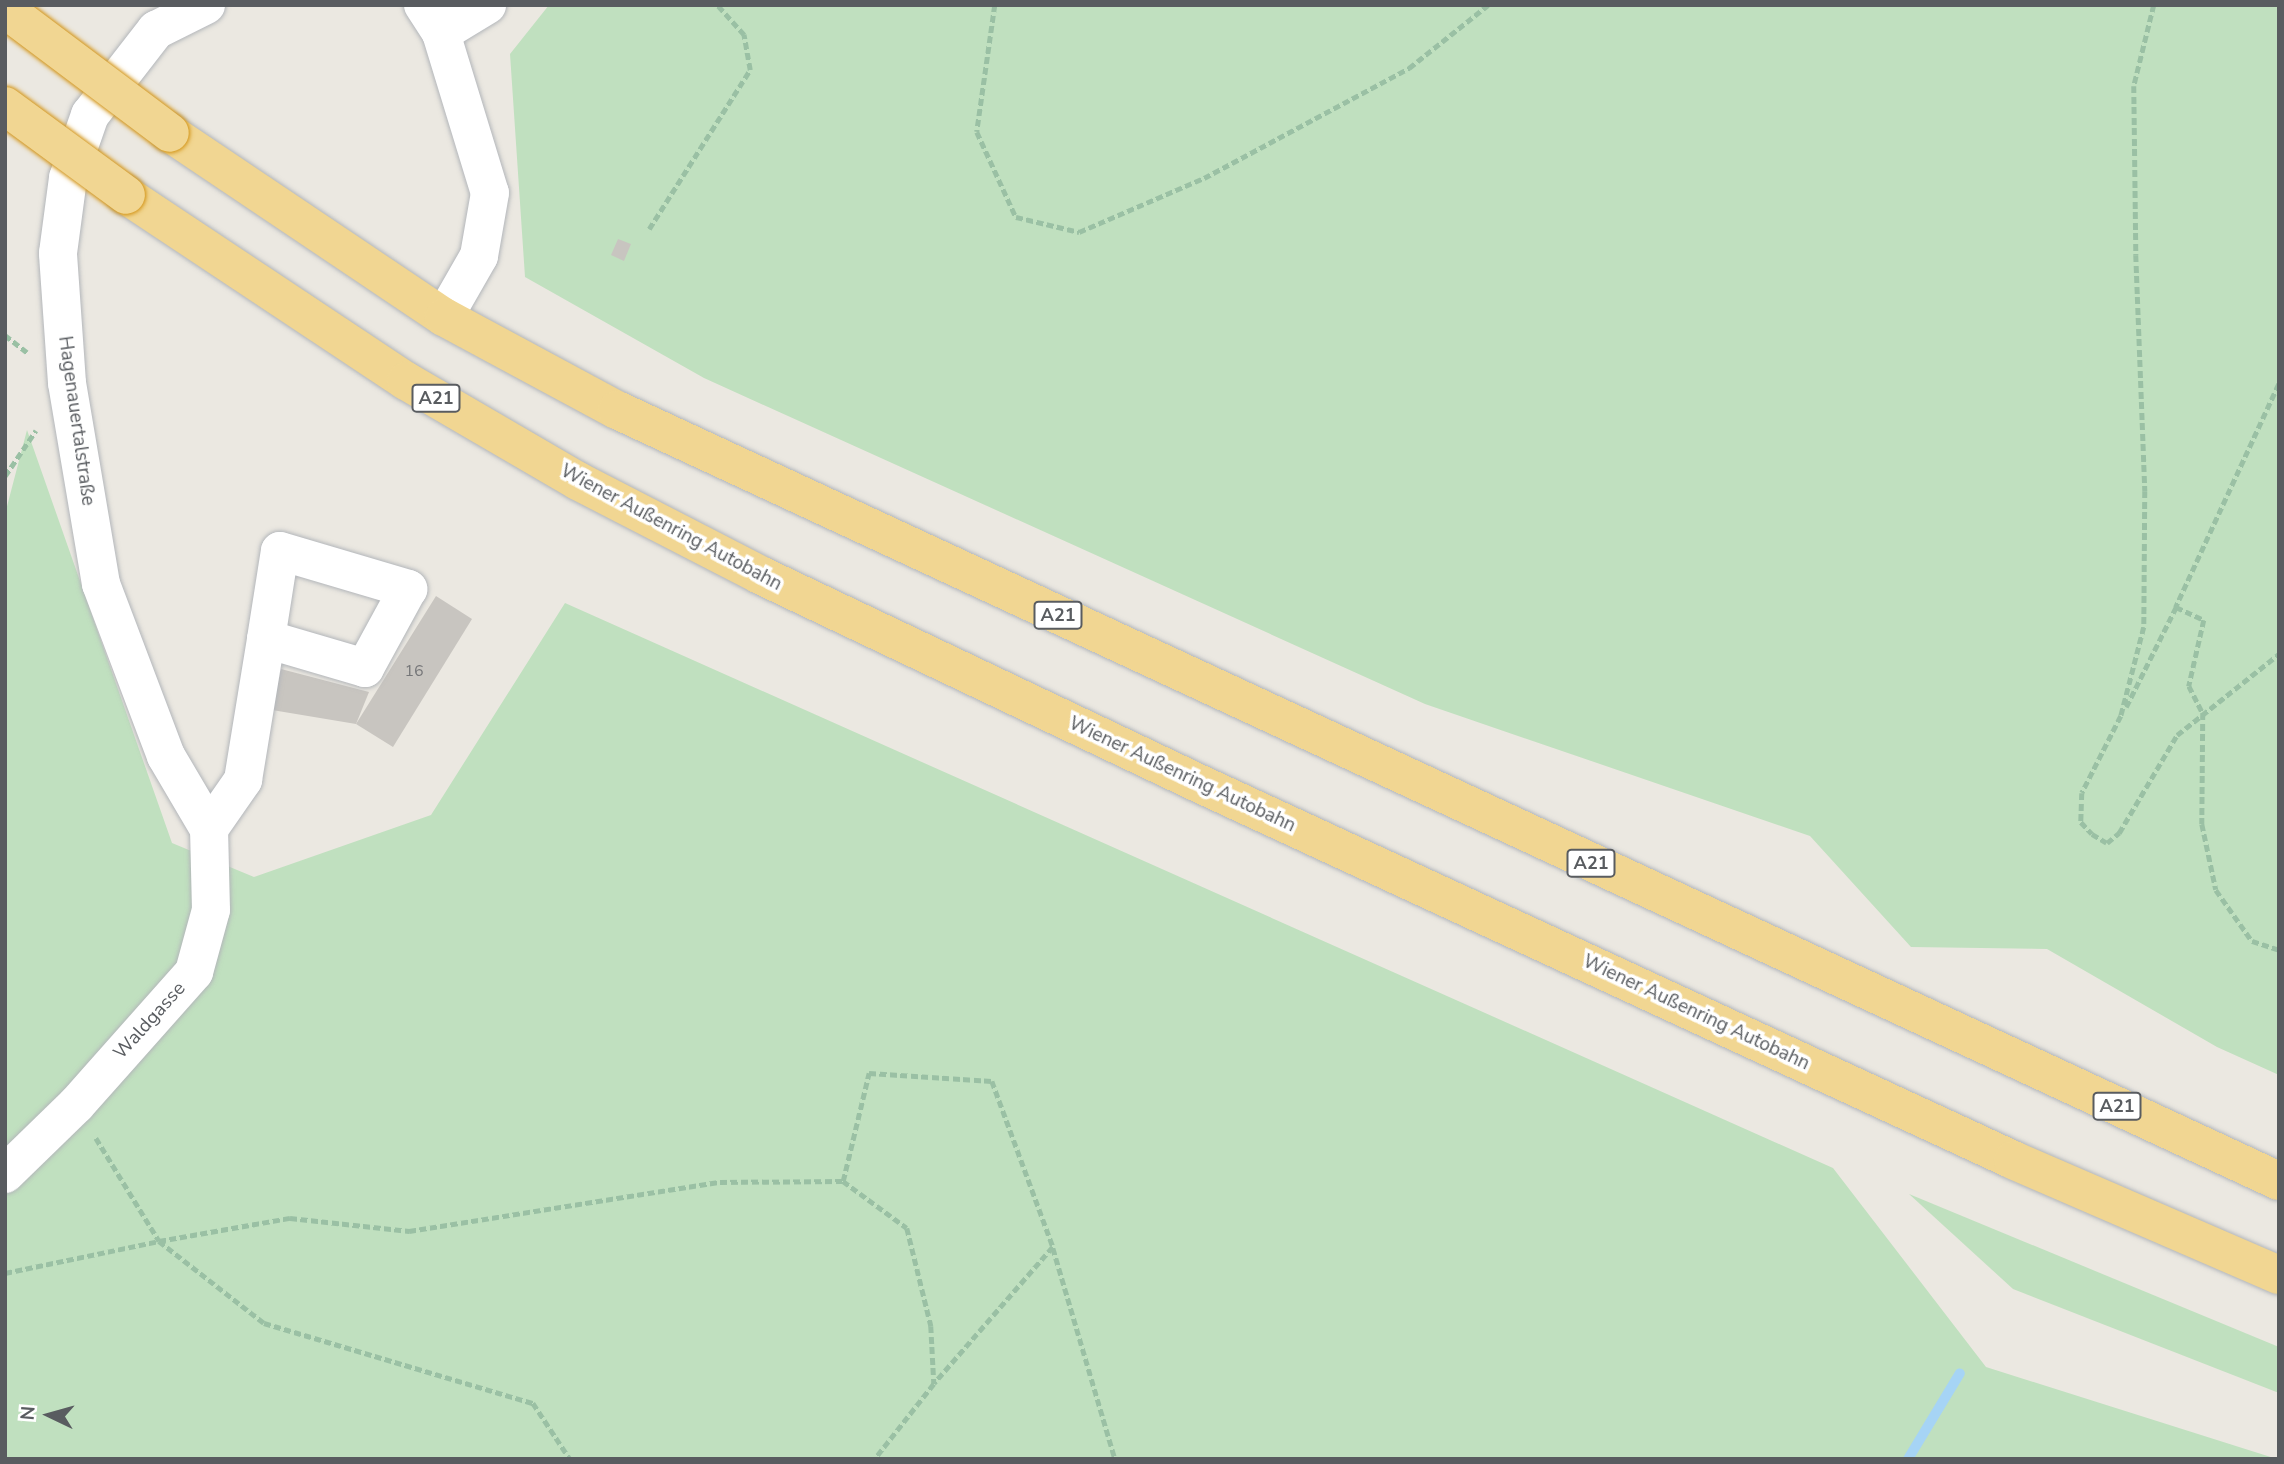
<!DOCTYPE html>
<meta charset="utf-8">
<style>
body{margin:0}
#map{position:relative;width:2284px;height:1464px;overflow:hidden;background:#ebe8e1;font-family:"Nunito Sans",sans-serif}
div>[style]{position:absolute}
.green>*{inset:0;background:#c0e0bf}
.stream>*{height:10px;margin:-5px;padding:0 5px;transform-origin:5px;border-radius:5px;background:#a6d4f5}
.building>*{inset:0;background:#c8c5c0}
.path>*{height:4.5px;margin-top:-2.25px;transform-origin:0;background:repeating-linear-gradient(90deg,#9ac0a4 0 7px,transparent 0 10.5px)}
.roads{filter:drop-shadow(0 0 2px #b3b6ba) drop-shadow(0 0 2px #b3b6ba)}
.minor>*{height:38px;margin:-19px;padding:0 19px;transform-origin:19px;border-radius:19px;background:#fff}
.highway>*{height:38px;margin:-19px;padding:0 19px;transform-origin:19px;border-radius:19px;background:#f1d692}
.bridges{filter:drop-shadow(0 0 2px #d39518) drop-shadow(0 0 2px #d39518)}
.highway-bridge>*{height:38px;margin:-19px;padding:0 19px;transform-origin:19px;border-radius:19px;background:#f1d692}
span{translate:-50% -50%;white-space:nowrap;text-align:center;line-height:1.15;-webkit-text-stroke:7px #fff;paint-order:stroke}
.number-label{font-size:16px;color:#757678}
.number-label span{-webkit-text-stroke-width:0}
.shield-label span{padding:2px 5px;background:#fff;border:2px solid;border-radius:5px;-webkit-text-stroke-width:0}
.shield-label{font-size:18px;color:#595c60;font-weight:700}
.street-label{font-size:19px;color:#595c60}
.frame{position:absolute;inset:0;border:7px solid #595c60;pointer-events:none}
.north{position:absolute;left:14px;top:1380px;width:70px;height:70px;-webkit-text-stroke:5px #fff;paint-order:stroke;rotate:275deg;font-size:19px;font-weight:700;line-height:28px;text-align:center;color:#595c60}
.north::after{content:'';display:block;margin:auto;width:24px;height:32px;background:#595c60;clip-path:polygon(50% 0,100% 100%,50% 72%,0 100%)}
</style>
<div id="map">
<div class="green">
<div style="clip-path:polygon(549px 5px,2279px 5px,2279px 1075px,2217px 1047px,2047px 949px,1911px 947px,1810px 836px,1425px 704px,704px 378px,525px 277px,510px 54px)"></div>
<div style="clip-path:polygon(27px 430px,172px 843px,254px 877px,431px 815px,565px 603px,1833px 1168px,1986px 1367px,2277px 1459px,5px 1459px,5px 514px)"></div>
<div style="clip-path:polygon(1909px 1194px,2279px 1347px,2279px 1393px,2013px 1289px)"></div>
</div>
<div class="stream">
<div style="left:1908px;top:1459px;width:100px;rotate:-58.8deg"></div>
</div>
<div class="building">
<div style="clip-path:polygon(618px 239px,631px 244px,624px 261px,611px 255px)"></div>
<div style="clip-path:polygon(436px 596px,472px 619px,393px 747px,356px 724px)"></div>
<div style="clip-path:polygon(281px 669px,369px 692px,356px 724px,272px 710px)"></div>
</div>
<div class="path">
<div style="left:995px;top:5px;width:128px;rotate:98.1deg"></div>
<div style="left:977px;top:132px;width:94px;rotate:65.4deg"></div>
<div style="left:1016px;top:217px;width:65px;rotate:13.4deg"></div>
<div style="left:1079px;top:232px;width:136px;rotate:-23.4deg"></div>
<div style="left:1204px;top:178px;width:233px;rotate:-28.2deg"></div>
<div style="left:1409px;top:68px;width:101px;rotate:-38.6deg"></div>
<div style="left:2154px;top:5px;width:83px;rotate:103.9deg"></div>
<div style="left:2134px;top:86px;width:169px;rotate:89.3deg"></div>
<div style="left:2136px;top:255px;width:236px;rotate:87.8deg"></div>
<div style="left:2145px;top:491px;width:136px;rotate:90.4deg"></div>
<div style="left:2144px;top:627px;width:92px;rotate:104.5deg"></div>
<div style="left:2121px;top:716px;width:86px;rotate:116.9deg"></div>
<div style="left:2082px;top:793px;width:29px;rotate:92deg"></div>
<div style="left:2081px;top:822px;width:16px;rotate:47deg"></div>
<div style="left:2092px;top:834px;width:17px;rotate:31deg"></div>
<div style="left:2107px;top:843px;width:16px;rotate:-40deg"></div>
<div style="left:2119px;top:833px;width:114px;rotate:-59.4deg"></div>
<div style="left:2177px;top:735px;width:130px;rotate:-38.5deg"></div>
<div style="left:649px;top:229px;width:188px;rotate:-57.6deg"></div>
<div style="left:750px;top:70px;width:36px;rotate:-100deg"></div>
<div style="left:744px;top:35px;width:40px;rotate:-132deg"></div>
<div style="left:5px;top:335px;width:28px;rotate:38deg"></div>
<div style="left:2279px;top:384px;width:246px;rotate:114.8deg"></div>
<div style="left:2176px;top:607px;width:31px;rotate:25deg"></div>
<div style="left:2204px;top:620px;width:68px;rotate:102.8deg"></div>
<div style="left:2189px;top:686px;width:30px;rotate:63deg"></div>
<div style="left:2203px;top:713px;width:111px;rotate:90.5deg"></div>
<div style="left:2202px;top:824px;width:67px;rotate:78deg"></div>
<div style="left:2216px;top:890px;width:62px;rotate:54.8deg"></div>
<div style="left:2252px;top:941px;width:28px;rotate:18deg"></div>
<div style="left:5px;top:476px;width:55px;rotate:-56deg"></div>
<div style="left:2126px;top:707px;width:112px;rotate:-63.4deg"></div>
<div style="left:96px;top:1138px;width:121px;rotate:58.5deg"></div>
<div style="left:159px;top:1241px;width:133px;rotate:38deg"></div>
<div style="left:264px;top:1323px;width:281px;rotate:16.6deg"></div>
<div style="left:533px;top:1403px;width:67px;rotate:56.5deg"></div>
<div style="left:843px;top:1181px;width:111px;rotate:-76.5deg"></div>
<div style="left:869px;top:1073px;width:123px;rotate:3.7deg"></div>
<div style="left:992px;top:1081px;width:177px;rotate:69.8deg"></div>
<div style="left:1053px;top:1247px;width:181px;rotate:131deg"></div>
<div style="left:1053px;top:1248px;width:220px;rotate:73.6deg"></div>
<div style="left:5px;top:1273px;width:157px;rotate:-11.7deg"></div>
<div style="left:159px;top:1241px;width:133px;rotate:-10deg"></div>
<div style="left:290px;top:1218px;width:120px;rotate:6.2deg"></div>
<div style="left:409px;top:1231px;width:315px;rotate:-9deg"></div>
<div style="left:720px;top:1182px;width:123px;rotate:-0.5deg"></div>
<div style="left:843px;top:1181px;width:79px;rotate:36.3deg"></div>
<div style="left:907px;top:1228px;width:101px;rotate:76.2deg"></div>
<div style="left:931px;top:1326px;width:58px;rotate:87deg"></div>
<div style="left:934px;top:1384px;width:95px;rotate:128.2deg"></div>
</div>
<div class="roads">
<div class="minor">
<div style="left:423px;top:5px;width:33px;rotate:57deg"></div>
<div style="left:441px;top:33px;width:167px;rotate:73deg"></div>
<div style="left:490px;top:193px;width:64px;rotate:99.9deg"></div>
<div style="left:479px;top:256px;width:70px;rotate:119.8deg"></div>
<div style="left:441px;top:33px;width:54px;rotate:-31.3deg"></div>
<div style="left:209px;top:829px;width:60px;rotate:-55.2deg"></div>
<div style="left:243px;top:780px;width:143px;rotate:-80.7deg"></div>
<div style="left:266px;top:639px;width:89px;rotate:-81deg"></div>
<div style="left:280px;top:551px;width:134px;rotate:16.5deg"></div>
<div style="left:408px;top:589px;width:90px;rotate:118.6deg"></div>
<div style="left:365px;top:668px;width:103px;rotate:-163.7deg"></div>
<div style="left:5px;top:1174px;width:99px;rotate:-44.2deg"></div>
<div style="left:76px;top:1105px;width:178px;rotate:-48.4deg"></div>
<div style="left:194px;top:972px;width:64px;rotate:-74.7deg"></div>
<div style="left:211px;top:910px;width:81px;rotate:-91.4deg"></div>
<div style="left:209px;top:829px;width:85px;rotate:-120.5deg"></div>
<div style="left:166px;top:756px;width:184px;rotate:-110.7deg"></div>
<div style="left:101px;top:584px;width:204px;rotate:-99.6deg"></div>
<div style="left:67px;top:383px;width:130px;rotate:-94deg"></div>
<div style="left:58px;top:253px;width:76px;rotate:-82.4deg"></div>
<div style="left:68px;top:178px;width:67px;rotate:-70.8deg"></div>
<div style="left:90px;top:115px;width:108px;rotate:-52.2deg"></div>
<div style="left:156px;top:30px;width:56px;rotate:-26.6deg"></div>
</div>
<div class="highway">
<div style="left:170px;top:133px;width:330px;rotate:33.9deg"></div>
<div style="left:444px;top:317px;width:196px;rotate:28.3deg"></div>
<div style="left:617px;top:410px;width:1832px;rotate:24.89deg"></div>
<div style="left:126px;top:195px;width:336px;rotate:33.6deg"></div>
<div style="left:406px;top:381px;width:199px;rotate:30.2deg"></div>
<div style="left:578px;top:481px;width:205px;rotate:27.3deg"></div>
<div style="left:760px;top:575px;width:485px;rotate:25.4deg"></div>
<div style="left:1198px;top:783px;width:898px;rotate:24.82deg"></div>
<div style="left:2013px;top:1160px;width:290px;rotate:23.4deg"></div>
</div>
</div>
<div class="bridges">
<div class="highway-bridge">
<div style="left:5px;top:9px;width:206px;rotate:36.9deg"></div>
<div style="left:5px;top:106px;width:150px;rotate:36.3deg"></div>
</div>
</div>
<div class="number-label">
<span style="left:414px;top:671px">16</span>
</div>
<div class="shield-label">
<span style="left:436px;top:398px">A21</span>
<span style="left:1058px;top:615px">A21</span>
<span style="left:1591px;top:863px">A21</span>
<span style="left:2117px;top:1106px">A21</span>
</div>
<div class="street-label">
<span style="left:76px;top:421px;rotate:82deg">Hagenauertalstraße</span>
<span style="left:671px;top:528px;rotate:28deg">Wiener Außenring Autobahn</span>
<span style="left:1182px;top:775px;rotate:25deg">Wiener Außenring Autobahn</span>
<span style="left:1696px;top:1013px;rotate:25deg">Wiener Außenring Autobahn</span>
<span style="left:150px;top:1021px;rotate:-48deg">Waldgasse</span>
</div>
<div class="frame"></div>
<div class="north">N</div>
</div>
